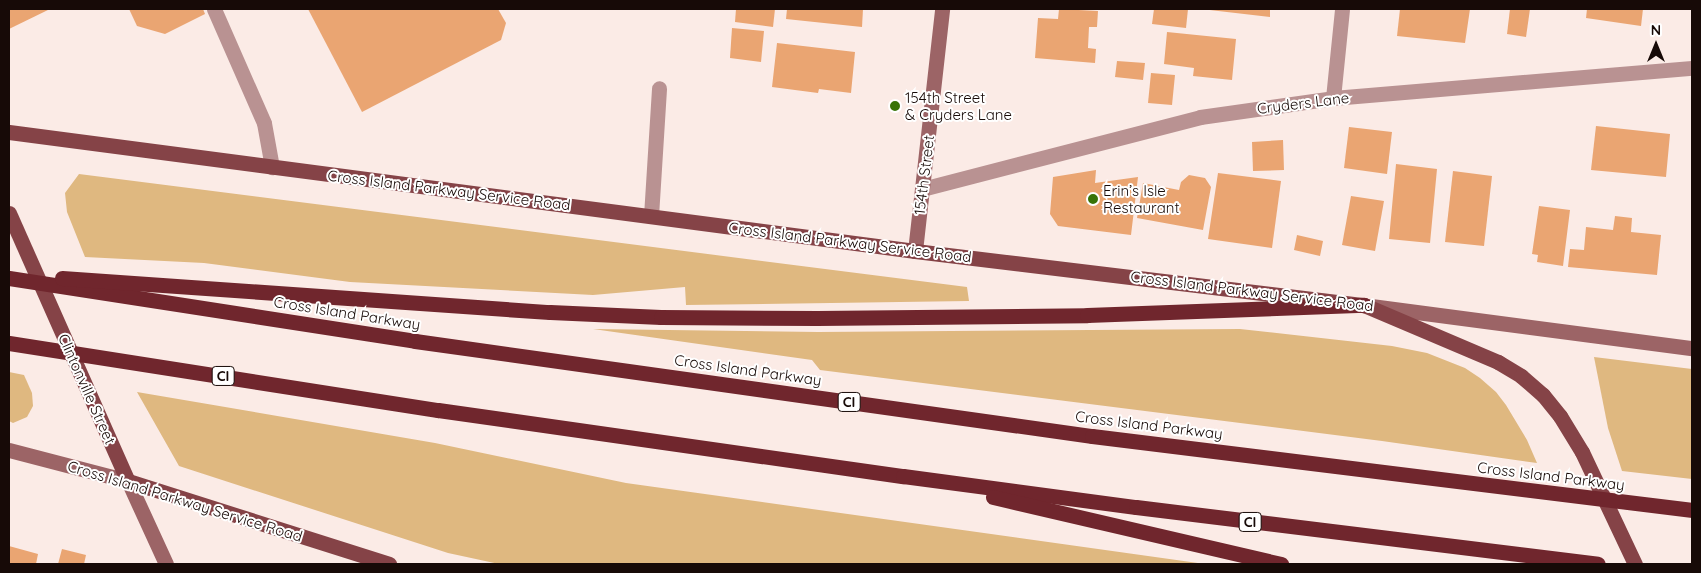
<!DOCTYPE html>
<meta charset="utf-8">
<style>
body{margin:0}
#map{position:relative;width:1701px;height:573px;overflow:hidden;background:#fbebe6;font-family:Quicksand,sans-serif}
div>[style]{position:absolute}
.green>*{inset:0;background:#dfb880}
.building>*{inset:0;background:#eaa572}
.lane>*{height:15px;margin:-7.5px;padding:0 7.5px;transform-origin:7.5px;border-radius:7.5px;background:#b99292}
.street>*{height:15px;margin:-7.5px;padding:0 7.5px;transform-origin:7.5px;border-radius:7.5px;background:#b99292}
.secondary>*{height:15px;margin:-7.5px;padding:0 7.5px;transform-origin:7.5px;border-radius:7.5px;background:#9c6466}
.primary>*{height:15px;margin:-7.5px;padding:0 7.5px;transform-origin:7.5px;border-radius:7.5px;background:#854347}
.highway>*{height:15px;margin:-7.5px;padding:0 7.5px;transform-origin:7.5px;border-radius:7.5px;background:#70262d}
.dots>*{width:14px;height:14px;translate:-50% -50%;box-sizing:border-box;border:2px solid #fff;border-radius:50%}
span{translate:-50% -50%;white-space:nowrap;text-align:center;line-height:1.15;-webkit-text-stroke:4px #fff;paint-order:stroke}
.shield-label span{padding:1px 4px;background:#fff;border:1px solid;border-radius:4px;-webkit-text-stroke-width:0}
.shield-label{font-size:14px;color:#170a07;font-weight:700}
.poi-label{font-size:15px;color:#170a07}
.left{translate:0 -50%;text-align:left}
.street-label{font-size:15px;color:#170a07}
.frame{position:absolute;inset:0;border:10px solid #170a07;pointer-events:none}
.north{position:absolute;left:1631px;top:20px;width:50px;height:50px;-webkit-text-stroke:4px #fff;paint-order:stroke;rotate:0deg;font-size:14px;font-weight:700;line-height:20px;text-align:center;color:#170a07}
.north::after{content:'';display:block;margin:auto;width:18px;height:22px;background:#170a07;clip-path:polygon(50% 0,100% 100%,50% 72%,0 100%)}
</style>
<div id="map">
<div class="green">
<div style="clip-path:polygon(79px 174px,967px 287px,969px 301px,686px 305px,685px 287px,593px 295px,350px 282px,204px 263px,85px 257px,67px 212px,65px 193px)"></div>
<div style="clip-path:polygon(593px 329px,818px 332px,1240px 329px,1392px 346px,1427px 353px,1465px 368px,1480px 378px,1496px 392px,1506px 405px,1527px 440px,1537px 463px,1382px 441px,820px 370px,812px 360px)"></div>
<div style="clip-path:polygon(1594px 357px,1692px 369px,1692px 479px,1622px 471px,1608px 428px)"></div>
<div style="clip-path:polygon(9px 372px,24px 375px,32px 393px,33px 406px,27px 417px,13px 423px,9px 421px)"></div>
<div style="clip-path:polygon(137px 392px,435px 443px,626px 483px,1205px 564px,499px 564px,448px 553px,179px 466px)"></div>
</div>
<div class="building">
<div style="clip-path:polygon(9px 9px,50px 9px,9px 29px)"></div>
<div style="clip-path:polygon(129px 9px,203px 9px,205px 14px,165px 34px,137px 26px)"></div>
<div style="clip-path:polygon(308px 9px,498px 9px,506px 23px,501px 40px,362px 112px)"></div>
<div style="clip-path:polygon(736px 9px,775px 9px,773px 27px,735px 22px)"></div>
<div style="clip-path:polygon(787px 9px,863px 9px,862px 27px,786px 19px)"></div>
<div style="clip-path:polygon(1059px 9px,1098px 11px,1097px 27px,1089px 27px,1088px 48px,1096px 49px,1095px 63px,1035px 58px,1038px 18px,1058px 19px)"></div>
<div style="clip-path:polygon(1154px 9px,1188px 9px,1186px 28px,1152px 24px)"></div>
<div style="clip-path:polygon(1201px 9px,1270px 9px,1270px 17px)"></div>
<div style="clip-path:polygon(1400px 9px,1470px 9px,1465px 43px,1397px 36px)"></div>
<div style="clip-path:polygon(1510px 9px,1530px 9px,1526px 37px,1507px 34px)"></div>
<div style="clip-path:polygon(1587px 9px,1643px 9px,1641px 26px,1586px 18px)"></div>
<div style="clip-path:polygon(732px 28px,764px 31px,761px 62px,730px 58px)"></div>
<div style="clip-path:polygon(1167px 32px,1236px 39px,1232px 80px,1193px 76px,1194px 68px,1164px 64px)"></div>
<div style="clip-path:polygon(777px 43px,855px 52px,851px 93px,819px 89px,818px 93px,772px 87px)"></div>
<div style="clip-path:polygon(1117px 61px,1145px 63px,1143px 80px,1115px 77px)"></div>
<div style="clip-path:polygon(1151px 73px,1175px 75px,1172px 105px,1148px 103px)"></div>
<div style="clip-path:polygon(1596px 126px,1670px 134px,1666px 177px,1591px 170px)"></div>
<div style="clip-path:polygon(1349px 127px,1392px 132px,1387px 174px,1344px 168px)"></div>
<div style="clip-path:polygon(1283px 140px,1284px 170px,1253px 171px,1252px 142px)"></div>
<div style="clip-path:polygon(1396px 164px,1437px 169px,1430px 243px,1389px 239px)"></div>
<div style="clip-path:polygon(1096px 170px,1095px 183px,1138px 177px,1131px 235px,1058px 226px,1050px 214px,1053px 177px)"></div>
<div style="clip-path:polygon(1453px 171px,1492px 176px,1484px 246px,1445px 242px)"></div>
<div style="clip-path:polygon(1218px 173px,1281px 181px,1272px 248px,1208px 239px)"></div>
<div style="clip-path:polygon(1189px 175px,1205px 178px,1211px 187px,1203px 230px,1137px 218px,1143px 183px,1179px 190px,1181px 182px)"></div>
<div style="clip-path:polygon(1351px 196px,1384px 201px,1375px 251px,1342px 245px)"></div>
<div style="clip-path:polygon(1539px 206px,1570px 210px,1563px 266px,1537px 262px,1538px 255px,1532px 254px)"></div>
<div style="clip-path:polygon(1615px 216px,1632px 218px,1631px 232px,1661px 235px,1657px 275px,1568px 267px,1570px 249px,1584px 250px,1586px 227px,1613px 230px)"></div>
<div style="clip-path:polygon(1297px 235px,1323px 241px,1320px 256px,1294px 250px)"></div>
<div style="clip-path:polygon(9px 546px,38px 554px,36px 564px,9px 564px)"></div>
<div style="clip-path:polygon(62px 549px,86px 555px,84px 564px,58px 564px)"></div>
</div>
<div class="lane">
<div style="left:214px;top:9px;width:124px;rotate:66.3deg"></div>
<div style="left:264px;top:123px;width:45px;rotate:79.7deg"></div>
<div style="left:651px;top:216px;width:128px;rotate:-86.4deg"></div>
</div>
<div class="street">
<div style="left:1333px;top:98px;width:89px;rotate:-84.2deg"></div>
<div style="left:922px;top:189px;width:287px;rotate:-14.5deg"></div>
<div style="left:1200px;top:117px;width:134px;rotate:-8.1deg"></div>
<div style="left:1333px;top:98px;width:360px;rotate:-4.8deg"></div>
</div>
<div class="secondary">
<div style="left:915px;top:251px;width:244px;rotate:-83.6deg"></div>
<div style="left:1371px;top:306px;width:324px;rotate:7.5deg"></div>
<div style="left:9px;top:450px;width:123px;rotate:14.6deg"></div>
<div style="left:128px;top:481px;width:91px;rotate:65.4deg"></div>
</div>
<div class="primary">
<div style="left:9px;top:132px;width:914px;rotate:7.48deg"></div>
<div style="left:915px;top:251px;width:452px;rotate:6.9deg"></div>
<div style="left:1364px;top:305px;width:146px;rotate:23deg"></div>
<div style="left:1498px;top:362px;width:27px;rotate:31deg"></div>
<div style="left:1521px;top:376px;width:29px;rotate:41deg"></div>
<div style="left:1543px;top:395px;width:27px;rotate:51deg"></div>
<div style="left:1560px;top:416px;width:42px;rotate:58.6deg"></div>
<div style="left:1582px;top:452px;width:124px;rotate:64.7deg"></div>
<div style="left:9px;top:213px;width:293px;rotate:66.1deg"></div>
<div style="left:128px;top:481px;width:274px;rotate:17.6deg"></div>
</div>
<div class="highway">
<div style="left:9px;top:278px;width:411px;rotate:8.8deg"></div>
<div style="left:415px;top:341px;width:684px;rotate:7.99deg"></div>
<div style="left:1092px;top:436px;width:605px;rotate:7.03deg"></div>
<div style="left:62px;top:278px;width:489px;rotate:4deg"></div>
<div style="left:550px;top:312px;width:111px;rotate:2.6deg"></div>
<div style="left:661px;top:317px;width:156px;rotate:0.4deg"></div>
<div style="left:817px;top:318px;width:270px;rotate:-0.6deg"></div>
<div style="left:1087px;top:315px;width:277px;rotate:-2.1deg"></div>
<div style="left:9px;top:343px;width:434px;rotate:8.9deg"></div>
<div style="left:438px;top:410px;width:470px;rotate:8.1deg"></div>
<div style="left:903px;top:476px;width:235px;rotate:7.6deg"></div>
<div style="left:1136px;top:507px;width:465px;rotate:7deg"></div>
<div style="left:993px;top:497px;width:296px;rotate:13.1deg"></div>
</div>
<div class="dots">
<div style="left:895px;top:106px;background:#387307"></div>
<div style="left:1093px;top:199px;background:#387307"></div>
</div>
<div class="shield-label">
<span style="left:223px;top:376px">CI</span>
<span style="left:849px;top:402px">CI</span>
<span style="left:1250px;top:522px">CI</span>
</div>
<div class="poi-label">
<span class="left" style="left:905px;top:106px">154th Street<br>&amp; Cryders Lane</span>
<span class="left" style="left:1103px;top:199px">Erin’s Isle<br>Restaurant</span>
</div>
<div class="street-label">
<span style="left:1303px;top:103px;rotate:-7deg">Cryders Lane</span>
<span style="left:924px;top:175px;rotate:-83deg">154th Street</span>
<span style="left:449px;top:190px;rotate:7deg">Cross Island Parkway Service Road</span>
<span style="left:850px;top:242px;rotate:7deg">Cross Island Parkway Service Road</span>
<span style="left:1252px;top:291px;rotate:7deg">Cross Island Parkway Service Road</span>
<span style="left:347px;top:313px;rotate:9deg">Cross Island Parkway</span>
<span style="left:748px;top:370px;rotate:8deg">Cross Island Parkway</span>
<span style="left:87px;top:389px;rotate:66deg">Clintonville Street</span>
<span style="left:1149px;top:425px;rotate:7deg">Cross Island Parkway</span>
<span style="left:1551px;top:476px;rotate:7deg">Cross Island Parkway</span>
<span style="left:185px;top:501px;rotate:17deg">Cross Island Parkway Service Road</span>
</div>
<div class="frame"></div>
<div class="north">N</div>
</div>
